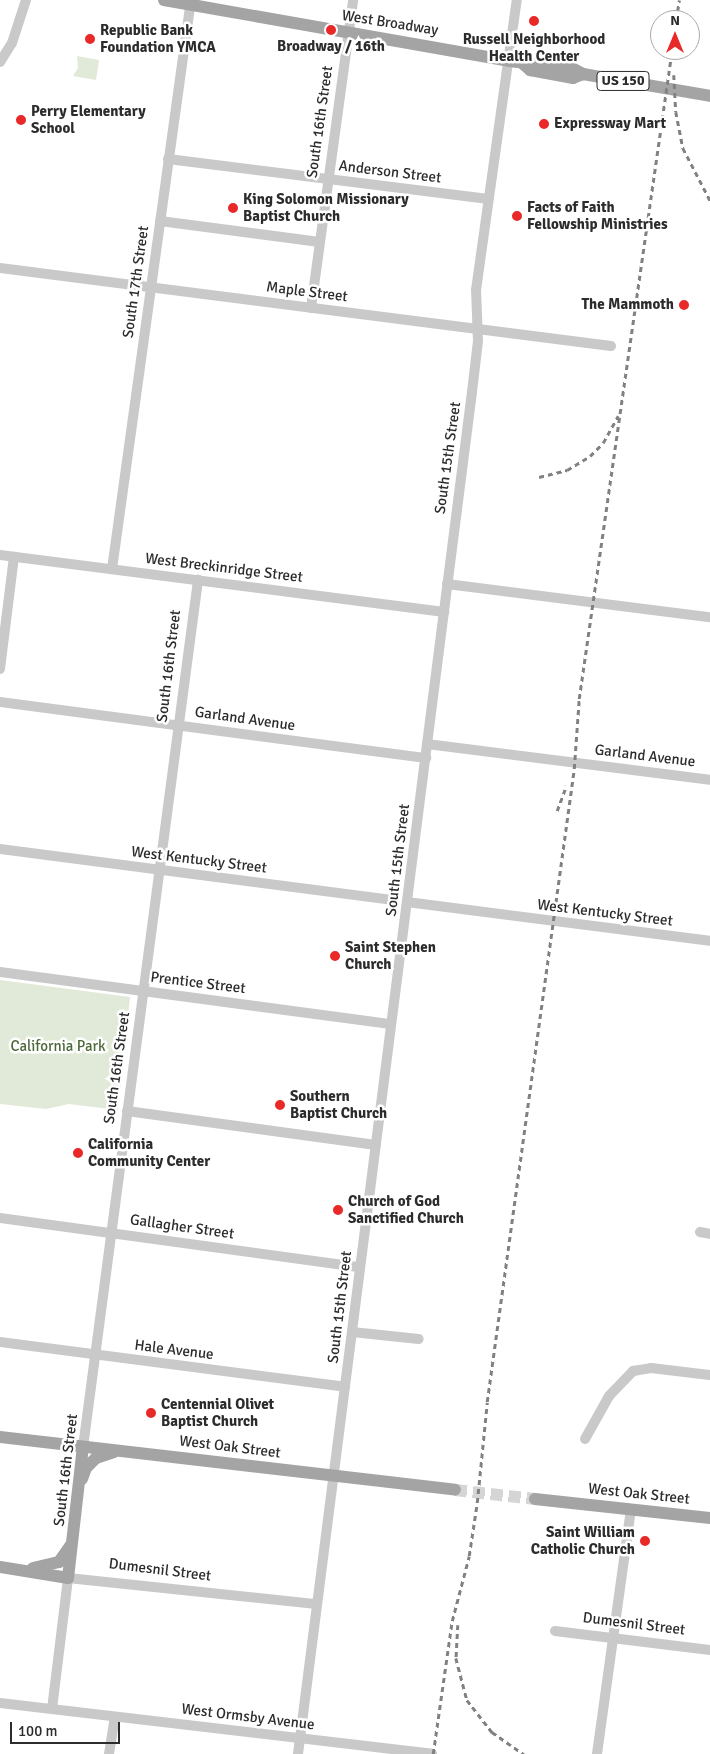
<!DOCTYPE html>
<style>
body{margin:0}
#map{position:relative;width:710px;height:1754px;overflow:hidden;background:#fff;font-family:Signika,sans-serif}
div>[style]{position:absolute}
.green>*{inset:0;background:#e1ead9}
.major-tunnel>*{height:12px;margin-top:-6px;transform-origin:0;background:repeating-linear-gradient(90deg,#d5d5d5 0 12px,transparent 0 18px)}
.minor>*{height:10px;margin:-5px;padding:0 5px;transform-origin:5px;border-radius:5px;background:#c9c9c9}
.major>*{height:12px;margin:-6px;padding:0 6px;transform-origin:6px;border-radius:6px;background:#a4a4a4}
.rail>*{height:2.5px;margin-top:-1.25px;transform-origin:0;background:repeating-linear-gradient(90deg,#818181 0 5px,transparent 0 9px)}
.dots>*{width:14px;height:14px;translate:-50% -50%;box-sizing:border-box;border:2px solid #fff;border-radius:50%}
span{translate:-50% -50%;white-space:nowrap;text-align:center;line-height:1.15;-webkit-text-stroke:5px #fff;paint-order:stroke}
.shield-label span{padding:1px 4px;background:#fff;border:1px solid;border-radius:4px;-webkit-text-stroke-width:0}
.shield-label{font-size:14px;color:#2c2c2c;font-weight:700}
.street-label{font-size:15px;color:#2c2c2c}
.poi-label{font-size:15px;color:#2c2c2c;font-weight:700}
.left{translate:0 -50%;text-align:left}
.right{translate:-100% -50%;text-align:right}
.park-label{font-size:15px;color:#4c6839}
.north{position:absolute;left:650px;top:10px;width:50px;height:50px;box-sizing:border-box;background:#fff;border:1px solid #ababab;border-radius:50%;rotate:0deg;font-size:14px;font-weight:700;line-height:20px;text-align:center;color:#2c2c2c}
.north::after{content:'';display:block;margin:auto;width:18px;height:22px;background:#e92828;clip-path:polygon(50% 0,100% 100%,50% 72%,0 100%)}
.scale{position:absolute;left:10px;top:1722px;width:110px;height:22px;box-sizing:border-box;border:2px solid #2c2c2c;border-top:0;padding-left:6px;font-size:15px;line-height:18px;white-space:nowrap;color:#2c2c2c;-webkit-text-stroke:4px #fff;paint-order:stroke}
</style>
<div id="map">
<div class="green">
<div style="clip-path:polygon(77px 56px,99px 60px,96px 80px,73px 76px,78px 68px)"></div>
<div style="clip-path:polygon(0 980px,130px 997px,118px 1110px,69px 1104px,46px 1109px,0 1104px)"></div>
</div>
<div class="major-tunnel">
<div style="left:455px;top:1490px;width:81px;rotate:6.4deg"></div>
</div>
<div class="minor">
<div style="left:0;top:62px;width:22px;rotate:-58deg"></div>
<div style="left:12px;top:43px;width:45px;rotate:-72deg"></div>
<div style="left:168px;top:159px;width:323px;rotate:7.1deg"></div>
<div style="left:160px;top:221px;width:161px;rotate:7.5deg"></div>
<div style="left:0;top:268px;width:616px;rotate:7.28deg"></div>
<div style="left:311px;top:308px;width:311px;rotate:-82.2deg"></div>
<div style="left:0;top:555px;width:448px;rotate:7.3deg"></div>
<div style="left:112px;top:569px;width:574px;rotate:-82.1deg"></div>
<div style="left:447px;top:584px;width:265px;rotate:7.2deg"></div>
<div style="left:0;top:669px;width:113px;rotate:-82.9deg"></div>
<div style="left:0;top:702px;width:430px;rotate:7.5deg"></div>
<div style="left:427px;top:744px;width:285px;rotate:7.2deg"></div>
<div style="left:0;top:849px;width:397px;rotate:7.4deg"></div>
<div style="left:407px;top:902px;width:305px;rotate:7.3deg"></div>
<div style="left:0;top:972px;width:394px;rotate:7.6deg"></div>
<div style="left:127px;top:1111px;width:251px;rotate:7.8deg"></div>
<div style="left:0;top:1218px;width:363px;rotate:7.8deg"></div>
<div style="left:700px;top:1232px;width:10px;rotate:11deg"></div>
<div style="left:352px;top:1332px;width:67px;rotate:6deg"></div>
<div style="left:0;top:1342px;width:348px;rotate:7.4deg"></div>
<div style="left:585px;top:1439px;width:49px;rotate:-60.8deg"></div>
<div style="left:609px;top:1396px;width:35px;rotate:-46deg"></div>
<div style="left:633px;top:1371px;width:18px;rotate:-9deg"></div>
<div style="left:651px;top:1368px;width:59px;rotate:6.8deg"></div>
<div style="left:83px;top:1447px;width:875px;rotate:-82.44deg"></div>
<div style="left:555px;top:1631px;width:156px;rotate:7deg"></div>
<div style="left:0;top:1703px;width:435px;rotate:6.7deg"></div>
<div style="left:52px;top:1709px;width:132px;rotate:-83deg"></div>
<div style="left:68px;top:1578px;width:250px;rotate:6deg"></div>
<div style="left:109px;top:1754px;width:37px;rotate:-81deg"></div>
<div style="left:298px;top:1754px;width:1373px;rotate:-82.72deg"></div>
<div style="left:472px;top:392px;width:51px;rotate:-83.3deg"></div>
<div style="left:478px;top:341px;width:51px;rotate:-92.2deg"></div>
<div style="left:476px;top:290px;width:293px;rotate:-82deg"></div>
<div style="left:597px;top:1754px;width:246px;rotate:-82.1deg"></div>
</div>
<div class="major">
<div style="left:164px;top:0;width:350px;rotate:10deg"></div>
<div style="left:509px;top:61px;width:63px;rotate:6.3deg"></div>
<div style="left:572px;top:68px;width:13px;rotate:29deg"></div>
<div style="left:583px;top:74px;width:129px;rotate:9.8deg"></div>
<div style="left:522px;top:63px;width:11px;rotate:41deg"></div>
<div style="left:530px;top:70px;width:44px;rotate:10.5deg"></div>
<div style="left:573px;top:78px;width:11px;rotate:-22deg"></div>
<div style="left:0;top:1437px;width:458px;rotate:6.6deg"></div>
<div style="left:82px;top:1479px;width:12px;rotate:-70deg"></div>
<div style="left:86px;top:1468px;width:14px;rotate:-45deg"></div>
<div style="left:96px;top:1458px;width:19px;rotate:-18deg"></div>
<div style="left:535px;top:1499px;width:176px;rotate:6.2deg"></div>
<div style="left:0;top:1567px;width:69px;rotate:9.2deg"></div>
<div style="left:68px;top:1578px;width:132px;rotate:-83.5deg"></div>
<div style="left:33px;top:1568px;width:27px;rotate:-13deg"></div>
<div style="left:59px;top:1562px;width:21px;rotate:-55deg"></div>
</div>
<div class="rail">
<div style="left:676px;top:20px;width:20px;rotate:-81deg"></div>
<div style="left:674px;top:75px;width:37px;rotate:87deg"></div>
<div style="left:676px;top:112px;width:37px;rotate:79deg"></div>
<div style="left:683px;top:148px;width:59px;rotate:62.6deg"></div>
<div style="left:539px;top:477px;width:29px;rotate:-14deg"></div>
<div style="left:567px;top:470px;width:27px;rotate:-31deg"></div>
<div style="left:590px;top:456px;width:18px;rotate:-45deg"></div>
<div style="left:603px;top:443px;width:31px;rotate:-61deg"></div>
<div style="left:557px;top:811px;width:27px;rotate:-70deg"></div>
<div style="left:458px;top:1625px;width:33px;rotate:93deg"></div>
<div style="left:456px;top:1658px;width:43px;rotate:75.3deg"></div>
<div style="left:467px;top:1700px;width:41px;rotate:52deg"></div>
<div style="left:492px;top:1732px;width:39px;rotate:35deg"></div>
<div style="left:433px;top:1754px;width:134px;rotate:-81.9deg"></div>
<div style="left:452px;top:1621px;width:67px;rotate:-75.3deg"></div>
<div style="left:469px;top:1556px;width:54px;rotate:-81.4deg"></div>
<div style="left:477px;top:1503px;width:101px;rotate:-84.3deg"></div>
<div style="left:487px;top:1402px;width:639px;rotate:-82.17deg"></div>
<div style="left:574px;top:769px;width:70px;rotate:-85.9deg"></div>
<div style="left:579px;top:699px;width:656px;rotate:-81.85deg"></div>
</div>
<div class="dots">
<div style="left:534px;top:21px;background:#e92828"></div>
<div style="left:331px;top:30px;background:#e92828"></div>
<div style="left:90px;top:39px;background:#e92828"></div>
<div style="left:21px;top:120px;background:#e92828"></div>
<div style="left:544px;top:124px;background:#e92828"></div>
<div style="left:233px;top:208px;background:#e92828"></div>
<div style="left:517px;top:216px;background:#e92828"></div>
<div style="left:684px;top:305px;background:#e92828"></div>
<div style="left:335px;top:956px;background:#e92828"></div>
<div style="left:280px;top:1105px;background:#e92828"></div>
<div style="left:78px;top:1153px;background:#e92828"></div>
<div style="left:338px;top:1210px;background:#e92828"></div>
<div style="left:151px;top:1413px;background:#e92828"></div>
<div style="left:645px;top:1541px;background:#e92828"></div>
</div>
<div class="shield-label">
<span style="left:623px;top:81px">US 150</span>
</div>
<div class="street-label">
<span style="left:390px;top:23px;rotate:9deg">West Broadway</span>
<span style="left:320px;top:122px;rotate:-82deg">South 16th Street</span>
<span style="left:390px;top:172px;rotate:7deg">Anderson Street</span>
<span style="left:136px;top:282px;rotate:-82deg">South 17th Street</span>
<span style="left:307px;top:292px;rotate:7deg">Maple Street</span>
<span style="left:448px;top:458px;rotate:-82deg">South 15th Street</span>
<span style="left:224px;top:568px;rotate:7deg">West Breckinridge Street</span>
<span style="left:169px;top:666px;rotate:-83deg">South 16th Street</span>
<span style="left:245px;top:719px;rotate:8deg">Garland Avenue</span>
<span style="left:645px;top:756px;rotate:7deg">Garland Avenue</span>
<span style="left:199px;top:860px;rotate:7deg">West Kentucky Street</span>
<span style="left:398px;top:860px;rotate:-83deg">South 15th Street</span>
<span style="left:605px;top:913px;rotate:7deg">West Kentucky Street</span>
<span style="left:198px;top:983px;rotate:7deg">Prentice Street</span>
<span style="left:117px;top:1068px;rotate:-82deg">South 16th Street</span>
<span style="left:182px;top:1227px;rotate:8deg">Gallagher Street</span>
<span style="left:340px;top:1307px;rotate:-83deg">South 15th Street</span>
<span style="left:174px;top:1350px;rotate:7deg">Hale Avenue</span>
<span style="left:230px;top:1447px;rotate:7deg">West Oak Street</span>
<span style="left:66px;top:1470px;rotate:-83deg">South 16th Street</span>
<span style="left:639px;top:1494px;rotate:6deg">West Oak Street</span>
<span style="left:160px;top:1570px;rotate:7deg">Dumesnil Street</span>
<span style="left:634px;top:1624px;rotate:7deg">Dumesnil Street</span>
<span style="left:248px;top:1717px;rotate:7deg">West Ormsby Avenue</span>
</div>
<div class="poi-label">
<span class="left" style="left:100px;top:39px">Republic Bank<br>Foundation YMCA</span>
<span style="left:534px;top:48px">Russell Neighborhood<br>Health Center</span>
<span style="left:331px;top:47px">Broadway / 16th</span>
<span class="left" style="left:31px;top:120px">Perry Elementary<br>School</span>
<span class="left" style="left:554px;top:124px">Expressway Mart</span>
<span class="left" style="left:243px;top:208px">King Solomon Missionary<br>Baptist Church</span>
<span class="left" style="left:527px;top:216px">Facts of Faith<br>Fellowship Ministries</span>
<span class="right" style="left:674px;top:305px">The Mammoth</span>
<span class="left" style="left:345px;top:956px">Saint Stephen<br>Church</span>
<span class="left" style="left:290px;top:1105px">Southern<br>Baptist Church</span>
<span class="left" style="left:88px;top:1153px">California<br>Community Center</span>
<span class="left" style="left:348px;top:1210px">Church of God<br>Sanctified Church</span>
<span class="left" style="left:161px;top:1413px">Centennial Olivet<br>Baptist Church</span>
<span class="right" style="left:635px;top:1541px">Saint William<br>Catholic Church</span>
</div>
<div class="park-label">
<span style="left:58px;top:1047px">California Park</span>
</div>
<div class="north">N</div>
<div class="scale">100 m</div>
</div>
